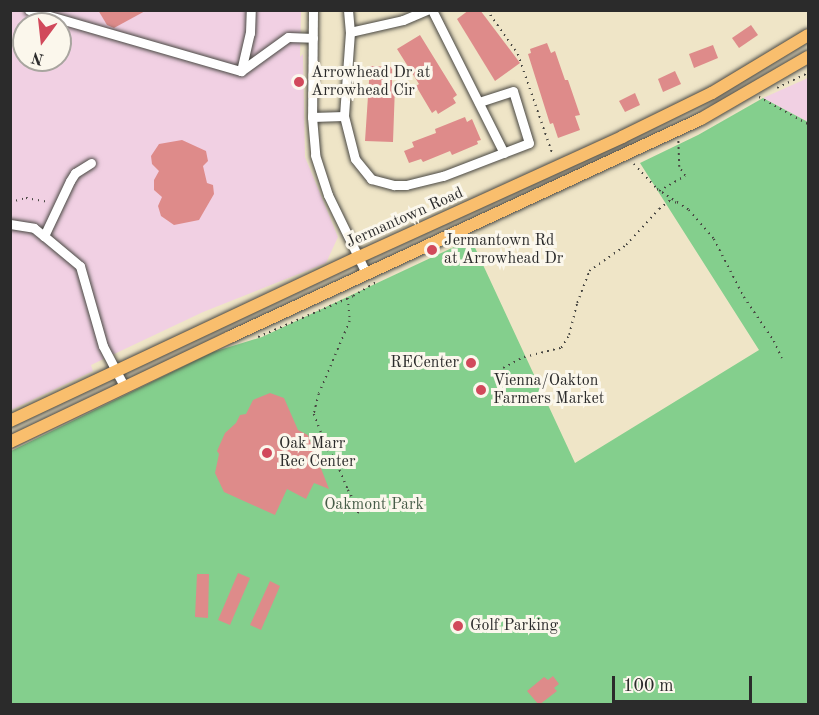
<!DOCTYPE html>
<style>
body{margin:0}
#map{position:relative;width:819px;height:715px;overflow:hidden;background:#efe5c7;font-family:"Old Standard TT",serif}
div>[style]{position:absolute}
.built>*{inset:0;background:#f1d0e3}
.green>*{inset:0;background:#84cf8d}
.building>*{inset:0;background:#de8b8a}
.path>*{height:1.5px;margin-top:-0.75px;transform-origin:0;background:repeating-linear-gradient(90deg,#484742 0 1.5px,transparent 0 6px)}
.roads{filter:drop-shadow(0 0 2px #484742) drop-shadow(0 0 2px #484742)}
.minor>*{height:9px;margin:-4.5px;padding:0 4.5px;transform-origin:4.5px;border-radius:4.5px;background:#fff}
.major>*{height:12px;margin:-6px;padding:0 6px;transform-origin:6px;border-radius:6px;background:#f9be6d}
.dots>*{width:16px;height:16px;translate:-50% -50%;box-sizing:border-box;border:3px solid #fbf7ec;border-radius:50%}
span{translate:-50% -50%;white-space:nowrap;text-align:center;line-height:1.15;-webkit-text-stroke:6px #fbf7ec;paint-order:stroke}
.poi-label{font-size:16px;color:#2b2b2b}
.left{translate:0 -50%;text-align:left}
.right{translate:-100% -50%;text-align:right}
.street-label{font-size:16px;color:#2b2b2b}
.park-label{font-size:16px;color:#465c48}
.frame{position:absolute;inset:0;border:12px solid #2b2b2b;pointer-events:none}
.north{position:absolute;left:12px;top:12px;width:60px;height:60px;box-sizing:border-box;background:#fbf7ec;border:2px solid #a8a59f;border-radius:50%;rotate:195deg;font-size:16px;font-weight:700;line-height:24px;text-align:center;color:#2b2b2b}
.north::after{content:'';display:block;margin:auto;width:21px;height:27px;background:#d1495b;clip-path:polygon(50% 0,100% 100%,50% 72%,0 100%)}
.scale{position:absolute;left:612px;top:676px;width:140px;height:27px;box-sizing:border-box;border:3px solid #2b2b2b;border-top:0;padding-left:8px;font-size:18px;line-height:21px;white-space:nowrap;color:#2b2b2b;-webkit-text-stroke:4px #fbf7ec;paint-order:stroke}
</style>
<div id="map">
<div class="built">
<div style="clip-path:polygon(evenodd,11px 11px,301px 11px,300px 57px,303px 54px,305px 157px,338px 237px,326px 263px,203px 312px,91px 365px,93px 371px,11px 410px,11px 11px,24px 24px,60px 24px,60px 60px,24px 60px,24px 24px)"></div>
<div style="clip-path:polygon(808px 78px,808px 122px,763px 98px)"></div>
</div>
<div class="green">
<div style="clip-path:polygon(763px 98px,808px 122px,808px 704px,11px 704px,11px 451px,213px 352px,262px 337px,471px 239px,575px 463px,759px 350px,640px 163px,698px 135px)"></div>
</div>
<div class="building">
<div style="clip-path:polygon(98px 10px,147px 10px,114px 28px,107px 25px)"></div>
<div style="clip-path:polygon(469px 10px,480px 10px,520px 63px,495px 81px,457px 19px)"></div>
<div style="clip-path:polygon(751px 25px,758px 35px,739px 48px,732px 38px)"></div>
<div style="clip-path:polygon(420px 35px,457px 95px,453px 98px,456px 103px,438px 114px,436px 110px,432px 113px,416px 86px,419px 84px,397px 49px)"></div>
<div style="clip-path:polygon(547px 43px,551px 53px,555px 51px,565px 80px,568px 80px,580px 115px,575px 116px,580px 130px,558px 138px,553px 123px,550px 124px,528px 54px,531px 53px,530px 49px)"></div>
<div style="clip-path:polygon(713px 45px,718px 58px,694px 68px,689px 54px)"></div>
<div style="clip-path:polygon(370px 66px,392px 67px,392px 86px,395px 86px,393px 142px,365px 141px)"></div>
<div style="clip-path:polygon(675px 71px,681px 84px,663px 92px,658px 79px)"></div>
<div style="clip-path:polygon(635px 93px,640px 105px,625px 112px,619px 101px)"></div>
<div style="clip-path:polygon(465px 117px,467px 122px,472px 119px,481px 140px,477px 141px,478px 144px,452px 155px,450px 151px,423px 162px,421px 159px,409px 163px,404px 151px,414px 147px,412px 142px,436px 133px,435px 129px)"></div>
<div style="clip-path:polygon(182px 140px,206px 151px,208px 161px,203px 166px,207px 183px,213px 185px,214px 194px,199px 220px,174px 225px,161px 216px,158px 206px,162px 197px,154px 190px,154px 180px,159px 171px,152px 164px,151px 156px,159px 144px)"></div>
<div style="clip-path:polygon(270px 393px,284px 398px,298px 430px,308px 435px,329px 489px,314px 483px,306px 499px,287px 489px,275px 515px,224px 492px,215px 473px,219px 454px,217px 451px,225px 433px,236px 423px,240px 415px,246px 414px,253px 400px)"></div>
<div style="clip-path:polygon(238px 573px,250px 578px,230px 625px,218px 620px)"></div>
<div style="clip-path:polygon(197px 574px,209px 574px,208px 618px,195px 617px)"></div>
<div style="clip-path:polygon(270px 581px,280px 586px,261px 630px,250px 625px)"></div>
<div style="clip-path:polygon(553px 676px,559px 684px,554px 688px,557px 691px,539px 705px,527px 691px,544px 677px,548px 680px)"></div>
</div>
<div class="path">
<div style="left:487px;top:10px;width:54px;rotate:54.8deg"></div>
<div style="left:518px;top:54px;width:107px;rotate:70.9deg"></div>
<div style="left:777px;top:88px;width:34px;rotate:-26deg"></div>
<div style="left:759px;top:97px;width:56px;rotate:28.9deg"></div>
<div style="left:634px;top:164px;width:34px;rotate:47deg"></div>
<div style="left:657px;top:189px;width:38px;rotate:33deg"></div>
<div style="left:689px;top:210px;width:38px;rotate:49deg"></div>
<div style="left:714px;top:239px;width:65px;rotate:62.7deg"></div>
<div style="left:744px;top:297px;width:53px;rotate:55.7deg"></div>
<div style="left:774px;top:341px;width:19px;rotate:65deg"></div>
<div style="left:659px;top:191px;width:30px;rotate:-30deg"></div>
<div style="left:685px;top:176px;width:11px;rotate:-124deg"></div>
<div style="left:679px;top:167px;width:27px;rotate:-92deg"></div>
<div style="left:10px;top:202px;width:16px;rotate:-14deg"></div>
<div style="left:26px;top:198px;width:22px;rotate:10deg"></div>
<div style="left:348px;top:298px;width:23px;rotate:85deg"></div>
<div style="left:350px;top:321px;width:79px;rotate:113deg"></div>
<div style="left:319px;top:394px;width:21px;rotate:104deg"></div>
<div style="left:314px;top:414px;width:39px;rotate:69deg"></div>
<div style="left:328px;top:450px;width:11px;rotate:52deg"></div>
<div style="left:335px;top:459px;width:34px;rotate:67deg"></div>
<div style="left:348px;top:490px;width:12px;rotate:59deg"></div>
<div style="left:354px;top:500px;width:11px;rotate:15deg"></div>
<div style="left:365px;top:503px;width:3px;rotate:90deg"></div>
<div style="left:365px;top:506px;width:11px;rotate:-165deg"></div>
<div style="left:354px;top:503px;width:10px;rotate:29deg"></div>
<div style="left:363px;top:508px;width:8px;rotate:135deg"></div>
<div style="left:258px;top:337px;width:103px;rotate:-23.3deg"></div>
<div style="left:353px;top:296px;width:27px;rotate:-31deg"></div>
<div style="left:503px;top:368px;width:24px;rotate:-28deg"></div>
<div style="left:524px;top:357px;width:38px;rotate:-14deg"></div>
<div style="left:561px;top:348px;width:15px;rotate:-58deg"></div>
<div style="left:569px;top:335px;width:33px;rotate:-76deg"></div>
<div style="left:577px;top:303px;width:34px;rotate:-69deg"></div>
<div style="left:589px;top:271px;width:45px;rotate:-35.1deg"></div>
<div style="left:626px;top:245px;width:49px;rotate:-47.5deg"></div>
<div style="left:659px;top:209px;width:13px;rotate:-39deg"></div>
<div style="left:669px;top:201px;width:9px;rotate:13deg"></div>
</div>
<div class="roads">
<div class="minor">
<div style="left:29px;top:10px;width:221px;rotate:16.1deg"></div>
<div style="left:313px;top:10px;width:107px;rotate:90.5deg"></div>
<div style="left:312px;top:117px;width:38px;rotate:85deg"></div>
<div style="left:315px;top:155px;width:42px;rotate:72deg"></div>
<div style="left:328px;top:195px;width:87px;rotate:64deg"></div>
<div style="left:348px;top:10px;width:22px;rotate:85deg"></div>
<div style="left:350px;top:32px;width:84px;rotate:94.1deg"></div>
<div style="left:344px;top:116px;width:44px;rotate:75.7deg"></div>
<div style="left:355px;top:159px;width:26px;rotate:51deg"></div>
<div style="left:371px;top:179px;width:24px;rotate:15deg"></div>
<div style="left:394px;top:185px;width:12px"></div>
<div style="left:406px;top:185px;width:38px;rotate:-14deg"></div>
<div style="left:443px;top:176px;width:92px;rotate:-21deg"></div>
<div style="left:529px;top:143px;width:54px;rotate:-107.1deg"></div>
<div style="left:513px;top:91px;width:36px;rotate:162deg"></div>
<div style="left:432px;top:10px;width:160px;rotate:63.3deg"></div>
<div style="left:350px;top:32px;width:54px;rotate:-12.8deg"></div>
<div style="left:403px;top:20px;width:26px;rotate:-23deg"></div>
<div style="left:241px;top:71px;width:58px;rotate:-35.9deg"></div>
<div style="left:288px;top:37px;width:25px;rotate:2deg"></div>
<div style="left:241px;top:71px;width:39px;rotate:-77deg"></div>
<div style="left:250px;top:33px;width:23px;rotate:-88deg"></div>
<div style="left:312px;top:117px;width:32px;rotate:-2deg"></div>
<div style="left:91px;top:163px;width:19px;rotate:148deg"></div>
<div style="left:75px;top:173px;width:9px;rotate:122deg"></div>
<div style="left:70px;top:181px;width:61px;rotate:115.3deg"></div>
<div style="left:44px;top:236px;width:47px;rotate:39.8deg"></div>
<div style="left:80px;top:266px;width:83px;rotate:74deg"></div>
<div style="left:103px;top:346px;width:45px;rotate:62.3deg"></div>
<div style="left:10px;top:224px;width:24px;rotate:9deg"></div>
<div style="left:34px;top:228px;width:13px;rotate:39deg"></div>
</div>
<div class="major">
<div style="left:10px;top:421px;width:386px;rotate:-25.2deg"></div>
<div style="left:359px;top:257px;width:289px;rotate:-24.5deg"></div>
<div style="left:622px;top:137px;width:100px;rotate:-26.1deg"></div>
<div style="left:712px;top:93px;width:112px;rotate:-31.1deg"></div>
<div style="left:10px;top:442px;width:244px;rotate:-25.5deg"></div>
<div style="left:230px;top:337px;width:519px;rotate:-24.84deg"></div>
<div style="left:701px;top:119px;width:124px;rotate:-30.1deg"></div>
</div>
</div>
<div class="dots">
<div style="left:299px;top:82px;background:#d1495b"></div>
<div style="left:432px;top:250px;background:#d1495b"></div>
<div style="left:471px;top:363px;background:#d1495b"></div>
<div style="left:481px;top:390px;background:#d1495b"></div>
<div style="left:267px;top:453px;background:#d1495b"></div>
<div style="left:458px;top:626px;background:#d1495b"></div>
</div>
<div class="poi-label">
<span class="left" style="left:311px;top:82px">Arrowhead Dr at<br>Arrowhead Cir</span>
<span class="left" style="left:444px;top:250px">Jermantown Rd<br>at Arrowhead Dr</span>
<span class="right" style="left:459px;top:363px">RECenter</span>
<span class="left" style="left:493px;top:390px">Vienna/Oakton<br>Farmers Market</span>
<span class="left" style="left:279px;top:453px">Oak Marr<br>Rec Center</span>
<span class="left" style="left:470px;top:626px">Golf Parking</span>
</div>
<div class="street-label">
<span style="left:405px;top:218px;rotate:-24deg">Jermantown Road</span>
</div>
<div class="park-label">
<span style="left:374px;top:505px">Oakmont Park</span>
</div>
<div class="frame"></div>
<div class="north">N</div>
<div class="scale">100 m</div>
</div>
